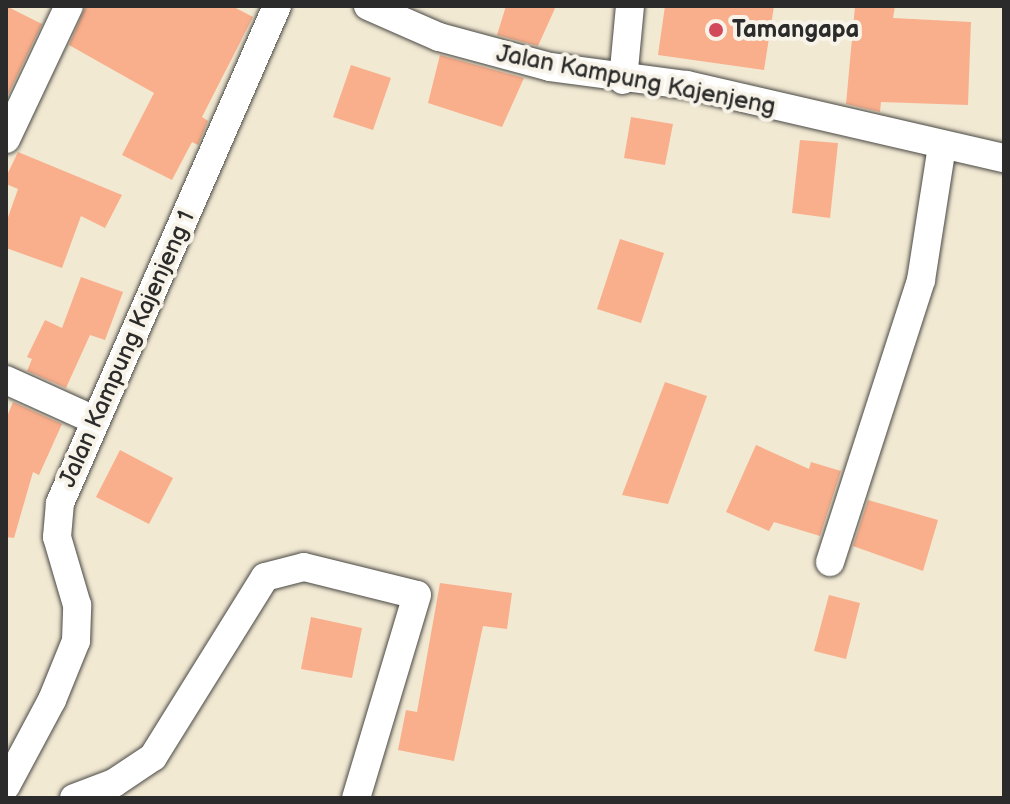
<!DOCTYPE html>
<style>
body{margin:0}
#map{position:relative;width:1010px;height:804px;overflow:hidden;background:#f2e9d3;font-family:"Balsamiq Sans",sans-serif}
div>[style]{position:absolute}
.building>*{inset:0;background:#f9af8c}
.roads{filter:drop-shadow(0 0 2px #494844) drop-shadow(0 0 2px #494844)}
.minor>*{height:28px;margin:-14px;padding:0 14px;transform-origin:14px;border-radius:14px;background:#fff}
.dots>*{width:22px;height:22px;translate:-50% -50%;box-sizing:border-box;border:4px solid #f7f3e8;border-radius:50%}
span{translate:-50% -50%;white-space:nowrap;text-align:center;line-height:1.15;-webkit-text-stroke:8px #f7f3e8;paint-order:stroke}
.poi-label{font-size:24px;color:#2b2b2b;font-weight:700}
.left{translate:0 -50%;text-align:left}
.street-label{font-size:24px;color:#2b2b2b}
.frame{position:absolute;inset:0;border:8px solid #2b2b2b;pointer-events:none}
</style>
<div id="map">
<div class="building">
<div style="clip-path:polygon(6px 6px,42px 24px,6px 99px)"></div>
<div style="clip-path:polygon(86px 6px,232px 6px,253px 17px,202px 117px,208px 121px,198px 145px,192px 142px,172px 180px,122px 155px,154px 93px,69px 45px)"></div>
<div style="clip-path:polygon(506px 6px,556px 6px,538px 46px,497px 35px)"></div>
<div style="clip-path:polygon(665px 6px,774px 6px,764px 70px,658px 55px)"></div>
<div style="clip-path:polygon(855px 6px,895px 6px,893px 18px,971px 22px,968px 105px,881px 102px,880px 112px,846px 104px)"></div>
<div style="clip-path:polygon(440px 55px,524px 78px,502px 127px,428px 103px)"></div>
<div style="clip-path:polygon(351px 65px,391px 78px,373px 130px,333px 117px)"></div>
<div style="clip-path:polygon(631px 117px,673px 124px,665px 165px,624px 158px)"></div>
<div style="clip-path:polygon(800px 140px,838px 143px,830px 218px,792px 213px)"></div>
<div style="clip-path:polygon(18px 152px,122px 195px,105px 228px,81px 216px,62px 268px,6px 248px,6px 223px,18px 189px,6px 184px,6px 177px)"></div>
<div style="clip-path:polygon(620px 239px,664px 253px,641px 323px,597px 309px)"></div>
<div style="clip-path:polygon(81px 277px,123px 292px,105px 340px,90px 335px,66px 388px,27px 371px,32px 359px,27px 357px,45px 320px,62px 328px)"></div>
<div style="clip-path:polygon(665px 382px,707px 396px,668px 504px,622px 495px)"></div>
<div style="clip-path:polygon(13px 402px,62px 424px,39px 475px,33px 472px,14px 538px,6px 537px,6px 419px)"></div>
<div style="clip-path:polygon(756px 445px,809px 469px,811px 462px,841px 471px,820px 536px,774px 522px,769px 531px,726px 512px)"></div>
<div style="clip-path:polygon(120px 450px,173px 478px,149px 524px,96px 497px)"></div>
<div style="clip-path:polygon(868px 500px,938px 520px,923px 571px,853px 546px)"></div>
<div style="clip-path:polygon(440px 583px,512px 593px,507px 629px,483px 626px,454px 761px,398px 750px,406px 710px,417px 712px)"></div>
<div style="clip-path:polygon(829px 595px,860px 603px,846px 659px,814px 651px)"></div>
<div style="clip-path:polygon(311px 617px,362px 628px,352px 678px,301px 669px)"></div>
</div>
<div class="roads">
<div class="minor">
<div style="left:368px;top:6px;width:77px;rotate:23.6deg"></div>
<div style="left:439px;top:37px;width:115px;rotate:15.1deg"></div>
<div style="left:550px;top:67px;width:138px;rotate:7.5deg"></div>
<div style="left:687px;top:85px;width:325px;rotate:13deg"></div>
<div style="left:623px;top:80px;width:74px;rotate:-84.6deg"></div>
<div style="left:6px;top:139px;width:147px;rotate:-64.7deg"></div>
<div style="left:6px;top:380px;width:97px;rotate:24.4deg"></div>
<div style="left:830px;top:562px;width:296px;rotate:-72.1deg"></div>
<div style="left:921px;top:280px;width:136px;rotate:-81.1deg"></div>
<div style="left:6px;top:786px;width:98px;rotate:-61.9deg"></div>
<div style="left:52px;top:700px;width:64px;rotate:-67.9deg"></div>
<div style="left:76px;top:641px;width:36px;rotate:-88deg"></div>
<div style="left:77px;top:605px;width:71px;rotate:-106.4deg"></div>
<div style="left:57px;top:537px;width:34px;rotate:-85deg"></div>
<div style="left:60px;top:503px;width:542px;rotate:-66.41deg"></div>
<div style="left:74px;top:798px;width:43px;rotate:-20.6deg"></div>
<div style="left:114px;top:783px;width:47px;rotate:-33.7deg"></div>
<div style="left:153px;top:757px;width:212px;rotate:-58.1deg"></div>
<div style="left:265px;top:577px;width:40px;rotate:-14.4deg"></div>
<div style="left:304px;top:567px;width:116px;rotate:13.9deg"></div>
<div style="left:417px;top:595px;width:212px;rotate:106.7deg"></div>
</div>
</div>
<div class="dots">
<div style="left:716px;top:30px;background:#d1495b"></div>
</div>
<div class="poi-label">
<span class="left" style="left:732px;top:30px">Tamangapa</span>
</div>
<div class="street-label">
<span style="left:636px;top:80px;rotate:11deg">Jalan Kampung Kajenjeng</span>
<span style="left:127px;top:349px;rotate:-66deg">Jalan Kampung Kajenjeng 1</span>
</div>
<div class="frame"></div>
</div>
